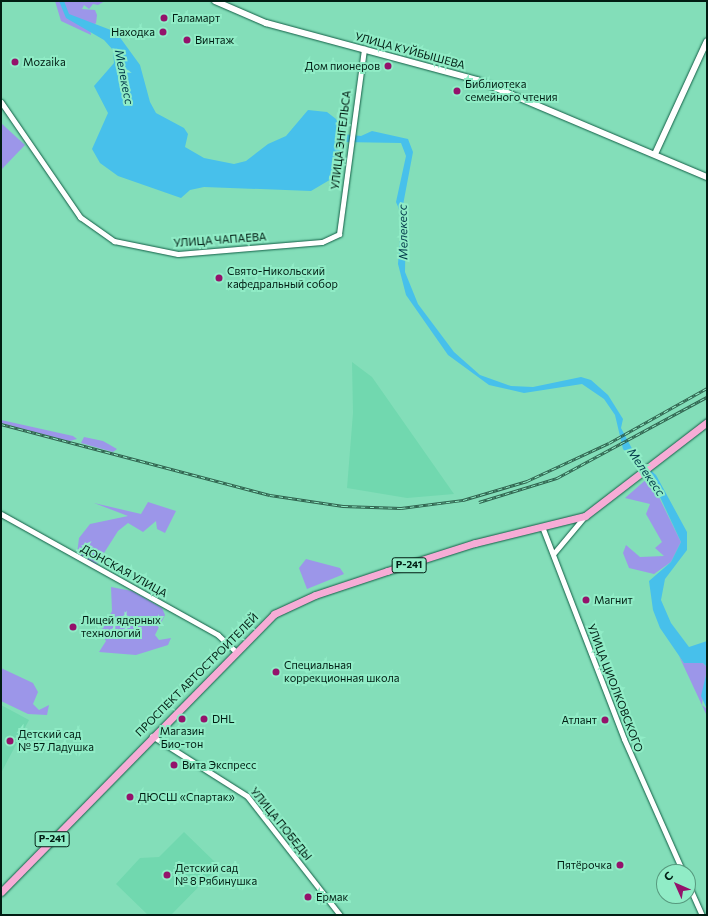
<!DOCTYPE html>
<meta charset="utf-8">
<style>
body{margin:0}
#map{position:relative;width:708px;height:916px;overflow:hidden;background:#83deb9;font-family:Commissioner,sans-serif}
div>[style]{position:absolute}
.built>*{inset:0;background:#71d8af}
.green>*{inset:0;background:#9c96e9}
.water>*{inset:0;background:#47c0eb}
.roads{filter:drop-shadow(0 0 1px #125f46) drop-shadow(0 0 1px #125f46)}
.tertiary>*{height:5px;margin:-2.5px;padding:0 2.5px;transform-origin:2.5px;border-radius:2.5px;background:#fff}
.secondary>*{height:6px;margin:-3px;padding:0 3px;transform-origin:3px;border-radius:3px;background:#fff}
.trunk>*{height:7px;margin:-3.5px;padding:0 3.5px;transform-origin:3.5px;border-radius:3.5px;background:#f6acd6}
.rail>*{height:3px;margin-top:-1.5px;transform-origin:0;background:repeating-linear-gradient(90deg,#90ecc6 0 4.5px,#2f614d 0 9px);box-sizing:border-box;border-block:1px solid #2f614d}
.dots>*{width:11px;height:11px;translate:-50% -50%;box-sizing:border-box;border:2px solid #90ecc6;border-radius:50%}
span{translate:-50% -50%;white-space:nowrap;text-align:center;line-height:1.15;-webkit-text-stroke:4px #90ecc6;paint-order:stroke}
.shield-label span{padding:1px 3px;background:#90ecc6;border:1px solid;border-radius:3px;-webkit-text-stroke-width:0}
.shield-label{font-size:10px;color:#011d13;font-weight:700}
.poi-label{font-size:11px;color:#011d13}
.left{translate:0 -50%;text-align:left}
.right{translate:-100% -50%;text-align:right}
.street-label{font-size:11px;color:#011d13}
.water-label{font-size:12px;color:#003749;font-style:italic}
.frame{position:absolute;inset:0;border:2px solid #011d13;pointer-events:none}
.north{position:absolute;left:656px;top:864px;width:40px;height:40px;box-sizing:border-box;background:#90ecc6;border:1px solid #57997e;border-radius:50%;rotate:315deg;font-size:11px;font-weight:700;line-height:16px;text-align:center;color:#011d13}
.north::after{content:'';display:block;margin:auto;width:14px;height:18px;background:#94126b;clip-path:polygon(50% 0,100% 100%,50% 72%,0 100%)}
</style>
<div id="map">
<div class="built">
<div style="clip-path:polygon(352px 362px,372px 377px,454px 494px,407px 498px,347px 488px,353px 413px)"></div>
<div style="clip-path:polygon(1px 705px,29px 720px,1px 773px)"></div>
<div style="clip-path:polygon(184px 832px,219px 866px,171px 915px,148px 915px,116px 884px,140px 858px,159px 857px)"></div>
</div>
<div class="green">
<div style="clip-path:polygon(55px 1px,105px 1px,98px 5px,93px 4px,89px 9px,84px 5px,82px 9px,95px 10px,97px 15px,96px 23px,90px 29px,91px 35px,61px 21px)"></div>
<div style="clip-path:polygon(1px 123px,25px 145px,1px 170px)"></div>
<div style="clip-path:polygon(1px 420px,73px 436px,77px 439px,69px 441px,1px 423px)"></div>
<div style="clip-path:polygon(84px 437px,103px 441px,117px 449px,113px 452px,81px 443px)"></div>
<div style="clip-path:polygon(649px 477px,681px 542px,671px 562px,654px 574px,629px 568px,623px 553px,626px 545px,640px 557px,664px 556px,655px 548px,662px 542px,646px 514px,650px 504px,625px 498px)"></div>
<div style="clip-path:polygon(148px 502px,176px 511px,165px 533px,157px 529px,156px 521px,143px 532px,128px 523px,118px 531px,97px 564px,77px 554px,79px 538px,90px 524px,128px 516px,94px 503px,141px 514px)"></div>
<div style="clip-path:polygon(306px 559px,340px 568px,344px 574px,307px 589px,299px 568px)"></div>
<div style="clip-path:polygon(111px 587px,132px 591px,162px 608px,165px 615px,155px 635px,159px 640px,171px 638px,168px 645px,136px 655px,99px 652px,106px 641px,100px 633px,112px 611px)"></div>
<div style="clip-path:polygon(679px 656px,684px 663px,703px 663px,707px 667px,702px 705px,707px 709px,707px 716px)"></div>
<div style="clip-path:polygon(1px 668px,33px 683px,38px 692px,33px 704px,39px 710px,49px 705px,47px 715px,28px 714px,1px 701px)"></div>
</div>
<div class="water">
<div style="clip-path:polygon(59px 1px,64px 1px,69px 14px,116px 32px,140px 65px,150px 102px,156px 113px,184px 128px,188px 134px,185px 147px,204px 158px,234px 164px,246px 161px,268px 144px,286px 136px,308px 110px,327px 112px,336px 119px,342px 134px,361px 136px,372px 131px,408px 139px,413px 152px,403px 205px,406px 218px,405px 272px,418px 304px,454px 352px,480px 375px,511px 386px,533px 387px,581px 377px,591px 380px,608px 395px,623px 419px,621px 428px,637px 458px,656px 475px,687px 532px,687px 550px,665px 579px,661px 600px,671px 623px,689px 647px,707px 641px,707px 667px,703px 663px,684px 663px,660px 628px,653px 610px,649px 581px,671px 562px,681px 542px,652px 480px,623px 449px,615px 415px,604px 399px,582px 384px,524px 393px,489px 385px,448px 355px,406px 295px,398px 264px,402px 216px,396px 202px,406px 156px,401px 143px,342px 142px,338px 175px,311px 191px,204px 187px,190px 190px,181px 198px,118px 176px,100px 163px,92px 149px,108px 113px,94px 86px,114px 63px,113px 50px,104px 40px,66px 18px)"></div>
<div style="clip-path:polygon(707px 671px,707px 709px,701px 696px)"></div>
</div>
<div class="roads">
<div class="tertiary">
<div style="left:1px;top:102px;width:140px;rotate:55.5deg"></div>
<div style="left:80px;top:217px;width:42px;rotate:35.2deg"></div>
<div style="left:114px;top:241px;width:65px;rotate:11.5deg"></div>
<div style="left:178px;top:254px;width:144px;rotate:-4.8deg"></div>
<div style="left:322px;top:242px;width:19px;rotate:-25deg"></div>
<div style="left:339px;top:234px;width:187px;rotate:-82.3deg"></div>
<div style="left:1px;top:514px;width:248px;rotate:29.1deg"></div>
<div style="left:218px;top:635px;width:22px;rotate:43deg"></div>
<div style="left:543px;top:529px;width:225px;rotate:68.9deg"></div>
<div style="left:624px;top:739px;width:145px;rotate:66.1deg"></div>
<div style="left:554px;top:553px;width:48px;rotate:-50deg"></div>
<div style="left:152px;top:736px;width:112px;rotate:32.3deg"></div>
<div style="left:247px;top:796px;width:151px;rotate:52deg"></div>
<div style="left:688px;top:884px;width:34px;rotate:66deg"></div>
</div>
<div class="secondary">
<div style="left:215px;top:1px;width:56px;rotate:23.3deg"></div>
<div style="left:266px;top:23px;width:219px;rotate:15.1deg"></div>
<div style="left:477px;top:80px;width:250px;rotate:22.9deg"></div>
<div style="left:655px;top:154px;width:124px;rotate:-65.3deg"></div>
</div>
<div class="trunk">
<div style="left:1px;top:892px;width:390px;rotate:-45.5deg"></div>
<div style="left:274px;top:614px;width:45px;rotate:-24.9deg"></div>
<div style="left:315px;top:595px;width:76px;rotate:-18.4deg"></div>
<div style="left:387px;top:571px;width:92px;rotate:-17.7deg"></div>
<div style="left:475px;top:543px;width:113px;rotate:-13.8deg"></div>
<div style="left:585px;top:516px;width:154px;rotate:-37.6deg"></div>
</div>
</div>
<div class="rail">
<div style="left:1px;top:424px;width:278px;rotate:14.8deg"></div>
<div style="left:270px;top:495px;width:74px;rotate:8.6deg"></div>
<div style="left:343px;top:506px;width:58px;rotate:2deg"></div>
<div style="left:401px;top:508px;width:63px;rotate:-7.4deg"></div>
<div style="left:463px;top:500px;width:67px;rotate:-16.5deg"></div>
<div style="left:527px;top:481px;width:90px;rotate:-24.9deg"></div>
<div style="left:609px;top:443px;width:112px;rotate:-29.3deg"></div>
<div style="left:479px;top:502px;width:82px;rotate:-17.1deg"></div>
<div style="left:557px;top:478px;width:170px;rotate:-28.4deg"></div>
</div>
<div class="dots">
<div style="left:164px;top:18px;background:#94126b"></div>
<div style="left:163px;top:32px;background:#94126b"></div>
<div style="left:187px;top:40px;background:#94126b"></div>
<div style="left:15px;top:62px;background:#94126b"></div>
<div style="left:388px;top:66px;background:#94126b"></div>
<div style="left:457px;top:91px;background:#94126b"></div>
<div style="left:219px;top:278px;background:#94126b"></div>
<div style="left:586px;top:600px;background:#94126b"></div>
<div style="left:73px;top:627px;background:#94126b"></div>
<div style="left:276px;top:672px;background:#94126b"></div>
<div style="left:182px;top:719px;background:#94126b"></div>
<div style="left:204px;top:719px;background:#94126b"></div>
<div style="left:605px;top:720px;background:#94126b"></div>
<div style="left:10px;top:741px;background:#94126b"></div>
<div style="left:174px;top:765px;background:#94126b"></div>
<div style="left:130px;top:797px;background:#94126b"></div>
<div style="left:620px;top:865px;background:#94126b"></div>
<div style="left:167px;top:875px;background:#94126b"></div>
<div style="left:308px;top:897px;background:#94126b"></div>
</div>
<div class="shield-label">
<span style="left:409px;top:565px">Р-241</span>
<span style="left:52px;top:839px">Р-241</span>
</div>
<div class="poi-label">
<span class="left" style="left:172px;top:18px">Галамарт</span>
<span class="right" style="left:155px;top:32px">Находка</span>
<span class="left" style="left:195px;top:40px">Винтаж</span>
<span class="left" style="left:23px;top:62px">Mozaika</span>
<span class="right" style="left:380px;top:66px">Дом пионеров</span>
<span class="left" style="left:465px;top:91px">Библиотека<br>семейного чтения</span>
<span class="left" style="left:227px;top:278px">Свято-Никольский<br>кафедральный собор</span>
<span class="left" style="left:594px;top:600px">Магнит</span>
<span class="left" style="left:81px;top:627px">Лицей ядерных<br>технологий</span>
<span class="left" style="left:284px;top:672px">Специальная<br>коррекционная школа</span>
<span class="left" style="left:212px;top:719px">DHL</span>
<span class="right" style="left:597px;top:720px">Атлант</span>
<span style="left:182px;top:738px">Магазин<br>Био-тон</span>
<span class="left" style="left:18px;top:741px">Детский сад<br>№ 57 Ладушка</span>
<span class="left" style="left:182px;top:765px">Вита Экспресс</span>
<span class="left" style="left:138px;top:797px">ДЮСШ «Спартак»</span>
<span class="right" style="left:612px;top:865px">Пятёрочка</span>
<span class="left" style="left:175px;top:875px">Детский сад<br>№ 8 Рябинушка</span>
<span class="left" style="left:316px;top:897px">Ермак</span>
</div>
<div class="street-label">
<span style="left:410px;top:51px;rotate:15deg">УЛИЦА КУЙБЫШЕВА</span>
<span style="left:341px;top:140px;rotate:-83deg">УЛИЦА ЭНГЕЛЬСА</span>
<span style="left:220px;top:240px;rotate:-4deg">УЛИЦА ЧАПАЕВА</span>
<span style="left:124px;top:571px;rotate:29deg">ДОНСКАЯ УЛИЦА</span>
<span style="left:197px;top:675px;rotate:-45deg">ПРОСПЕКТ АВТОСТРОИТЕЛЕЙ</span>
<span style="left:615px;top:688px;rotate:69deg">УЛИЦА ЦИОЛКОВСКОГО</span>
<span style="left:281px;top:824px;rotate:51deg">УЛИЦА ПОБЕДЫ</span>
</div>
<div class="water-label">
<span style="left:124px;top:77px;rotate:79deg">Мелекесс</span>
<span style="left:403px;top:232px;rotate:-91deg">Мелекесс</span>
<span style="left:646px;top:472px;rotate:55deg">Мелекесс</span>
</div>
<div class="frame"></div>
<div class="north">С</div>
</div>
